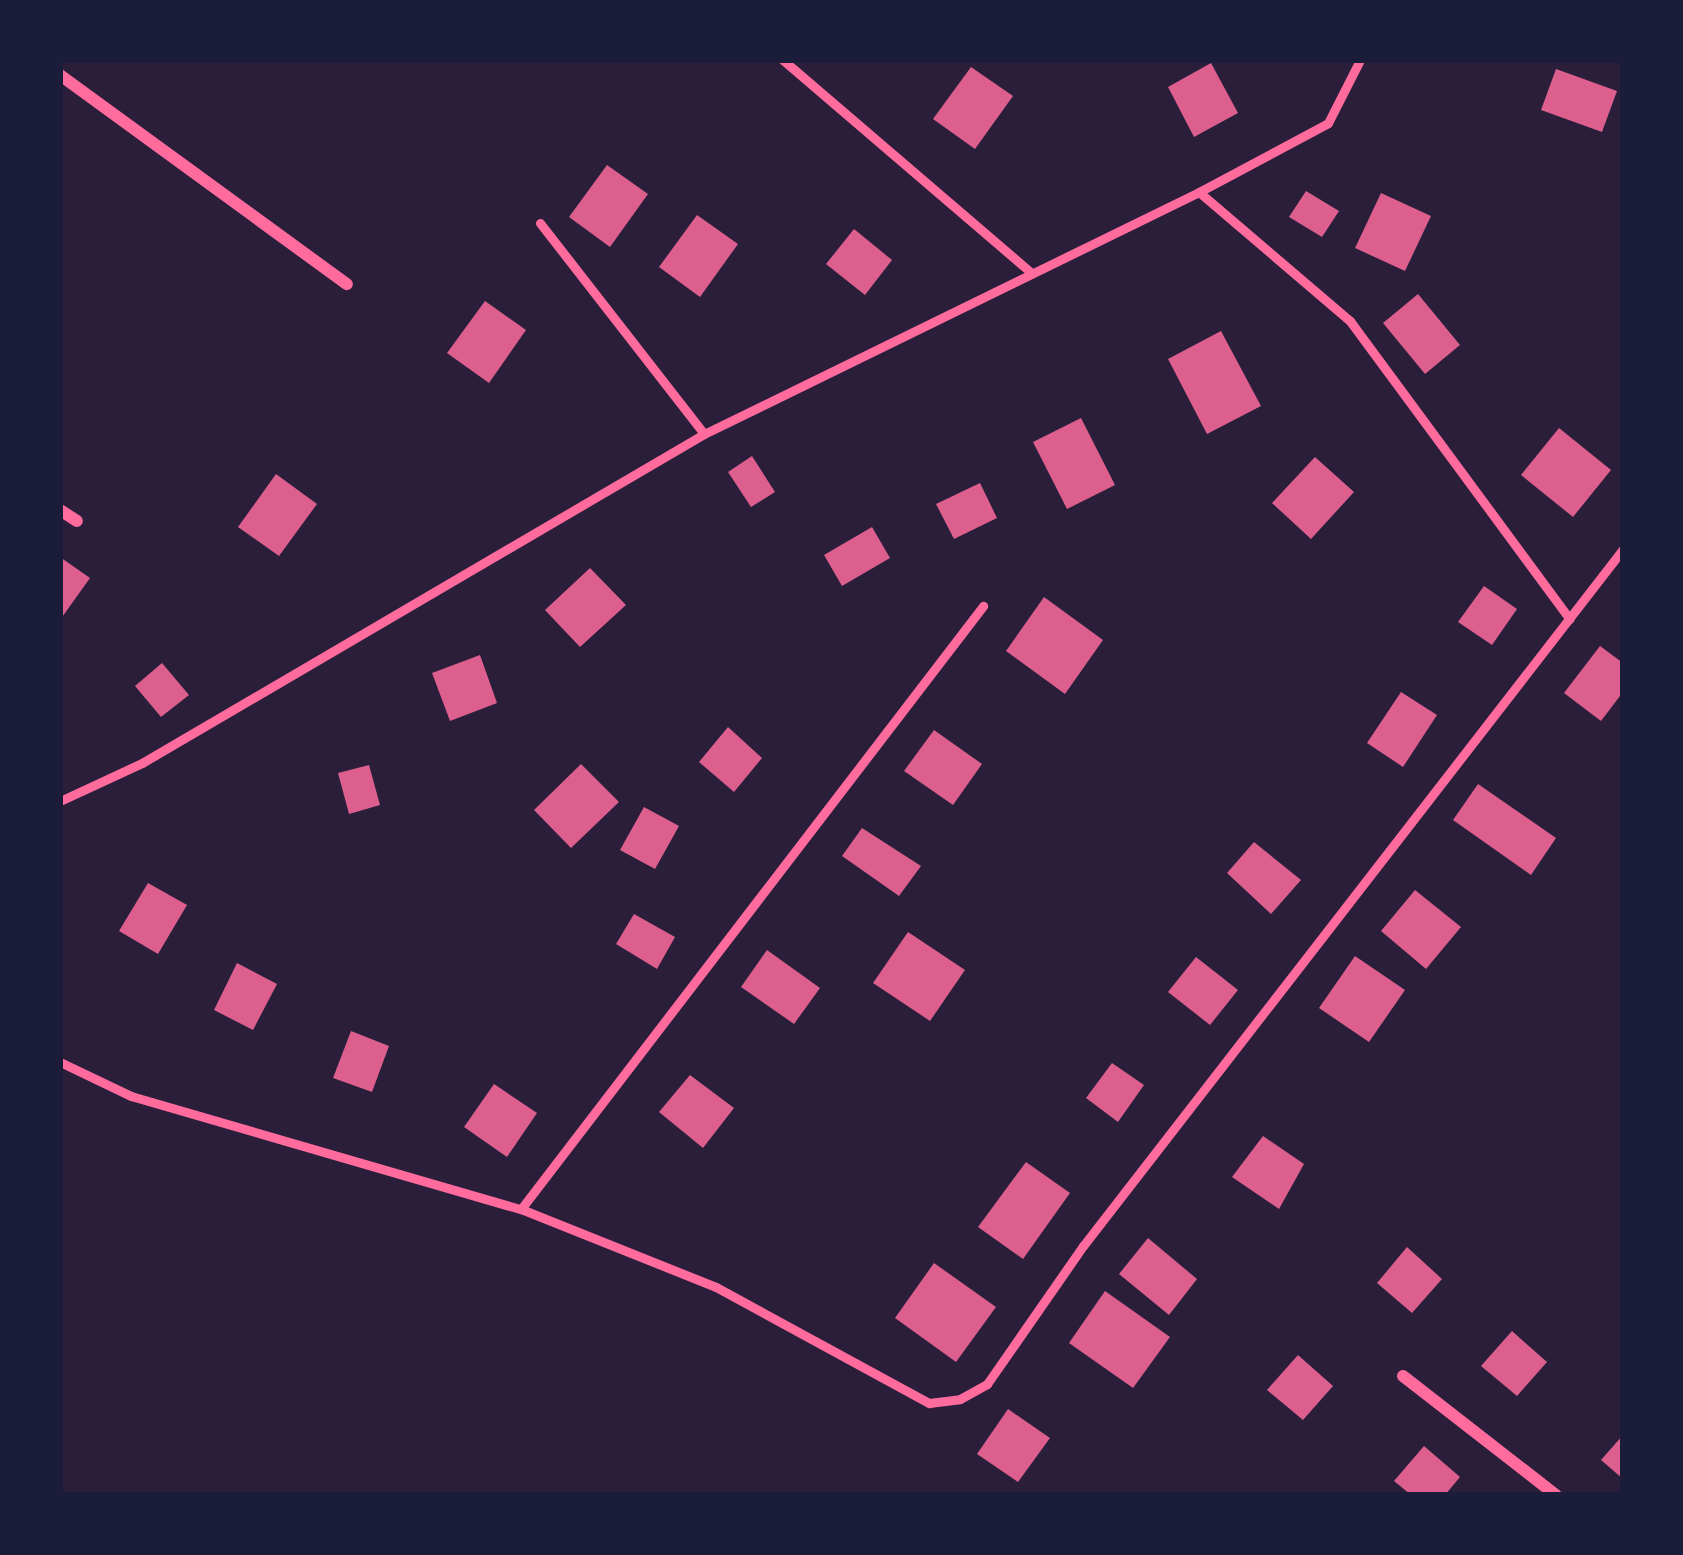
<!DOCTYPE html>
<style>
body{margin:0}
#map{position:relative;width:1683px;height:1555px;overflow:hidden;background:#1b1b3a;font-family:"IBM Plex Sans",sans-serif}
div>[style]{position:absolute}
.green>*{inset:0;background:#2a1e3b}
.building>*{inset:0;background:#dd5f8e}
.service>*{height:9px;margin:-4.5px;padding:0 4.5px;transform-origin:4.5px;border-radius:4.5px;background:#ff6b9d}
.minor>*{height:12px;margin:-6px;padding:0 6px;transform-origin:6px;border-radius:6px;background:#ff6b9d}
span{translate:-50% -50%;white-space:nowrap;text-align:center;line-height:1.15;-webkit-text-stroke:9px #1b1b3a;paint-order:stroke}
.frame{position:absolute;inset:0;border:63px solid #1b1b3a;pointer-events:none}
</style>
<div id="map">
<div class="green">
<div style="clip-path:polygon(60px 60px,1623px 60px,1623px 1495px,60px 1495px)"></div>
</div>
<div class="building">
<div style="clip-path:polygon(1211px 63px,1238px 113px,1194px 137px,1168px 87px)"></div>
<div style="clip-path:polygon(971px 67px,1013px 96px,975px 149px,933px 119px)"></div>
<div style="clip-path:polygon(1556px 69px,1617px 91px,1602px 132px,1541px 110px)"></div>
<div style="clip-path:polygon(607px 165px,648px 194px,610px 247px,569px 217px)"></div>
<div style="clip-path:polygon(1306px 191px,1339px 211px,1322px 237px,1289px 217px)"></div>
<div style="clip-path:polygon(1381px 193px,1431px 216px,1405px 271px,1355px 248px)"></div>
<div style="clip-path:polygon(697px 215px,738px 244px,700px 297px,659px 267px)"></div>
<div style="clip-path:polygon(854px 229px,892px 260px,865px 295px,826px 264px)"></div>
<div style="clip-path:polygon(1418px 294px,1460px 345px,1425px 374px,1383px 323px)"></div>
<div style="clip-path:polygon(485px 301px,526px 330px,489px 383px,447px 353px)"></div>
<div style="clip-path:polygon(1221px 331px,1261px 406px,1207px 434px,1168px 359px)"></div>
<div style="clip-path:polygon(1081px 418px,1115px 485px,1067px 509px,1033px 442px)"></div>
<div style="clip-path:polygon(1559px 428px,1611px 470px,1573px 517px,1521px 475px)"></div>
<div style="clip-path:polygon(752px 456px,775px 492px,751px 507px,728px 472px)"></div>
<div style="clip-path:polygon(1315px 457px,1354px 492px,1311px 539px,1272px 503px)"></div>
<div style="clip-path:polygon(276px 474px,317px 504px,279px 556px,238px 527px)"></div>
<div style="clip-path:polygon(980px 483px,997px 518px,954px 539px,936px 504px)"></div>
<div style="clip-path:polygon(872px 527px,890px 558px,842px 586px,824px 555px)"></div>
<div style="clip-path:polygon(60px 557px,90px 578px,60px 620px)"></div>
<div style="clip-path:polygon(590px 568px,626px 605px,580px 647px,545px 610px)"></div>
<div style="clip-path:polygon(1484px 586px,1517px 609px,1492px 645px,1458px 622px)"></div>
<div style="clip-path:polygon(1044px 597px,1103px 640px,1065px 694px,1006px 651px)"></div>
<div style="clip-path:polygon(1600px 646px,1623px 663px,1623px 692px,1601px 721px,1564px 693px)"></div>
<div style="clip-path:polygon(480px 655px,497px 703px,450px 721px,432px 673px)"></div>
<div style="clip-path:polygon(162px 663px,189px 695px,161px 717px,135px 686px)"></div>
<div style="clip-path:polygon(1401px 692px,1437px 715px,1403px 767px,1367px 743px)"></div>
<div style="clip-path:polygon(728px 727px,762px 758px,734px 792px,699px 762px)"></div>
<div style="clip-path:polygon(934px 730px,982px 764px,953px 805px,904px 771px)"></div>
<div style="clip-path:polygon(581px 764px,619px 802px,571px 848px,534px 810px)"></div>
<div style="clip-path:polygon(369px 765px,380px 805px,349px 814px,338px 773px)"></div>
<div style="clip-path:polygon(1478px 784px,1556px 838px,1531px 875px,1453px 820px)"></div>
<div style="clip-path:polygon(644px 807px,679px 826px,655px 869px,620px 850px)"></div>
<div style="clip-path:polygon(862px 828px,921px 866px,899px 896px,842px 856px)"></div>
<div style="clip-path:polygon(1254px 842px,1301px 880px,1271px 914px,1227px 873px)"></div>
<div style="clip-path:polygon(148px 883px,187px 905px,158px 954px,119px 931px)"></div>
<div style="clip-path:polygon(1415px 890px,1461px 927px,1426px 969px,1381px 931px)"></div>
<div style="clip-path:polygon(634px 914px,675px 937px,657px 969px,616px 944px)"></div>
<div style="clip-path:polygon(908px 932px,965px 970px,930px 1021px,873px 983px)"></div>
<div style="clip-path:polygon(767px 950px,820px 988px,794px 1024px,741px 987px)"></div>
<div style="clip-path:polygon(1355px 956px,1405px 990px,1369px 1042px,1319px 1008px)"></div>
<div style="clip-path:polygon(1196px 957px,1238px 990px,1210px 1025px,1168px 992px)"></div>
<div style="clip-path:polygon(237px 963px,277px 984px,253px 1030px,214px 1010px)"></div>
<div style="clip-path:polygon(351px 1031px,389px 1046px,372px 1092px,333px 1078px)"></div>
<div style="clip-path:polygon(1112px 1063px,1144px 1085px,1118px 1122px,1086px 1098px)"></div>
<div style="clip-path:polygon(690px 1075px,734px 1108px,703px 1148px,659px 1112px)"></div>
<div style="clip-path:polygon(494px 1084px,537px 1113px,507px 1157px,464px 1127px)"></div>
<div style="clip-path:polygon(1263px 1136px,1304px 1164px,1279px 1209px,1232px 1177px)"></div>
<div style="clip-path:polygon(1026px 1162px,1070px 1193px,1023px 1259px,978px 1227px)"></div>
<div style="clip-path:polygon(1148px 1238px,1197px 1279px,1169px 1315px,1119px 1274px)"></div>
<div style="clip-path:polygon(1407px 1247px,1442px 1279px,1412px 1313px,1377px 1283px)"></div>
<div style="clip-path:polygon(934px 1263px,996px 1307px,956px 1362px,895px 1318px)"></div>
<div style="clip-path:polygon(1105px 1291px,1170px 1337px,1133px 1388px,1069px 1343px)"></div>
<div style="clip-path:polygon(1512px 1331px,1547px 1362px,1517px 1396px,1481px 1366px)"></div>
<div style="clip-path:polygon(1298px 1355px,1333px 1386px,1303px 1420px,1267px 1390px)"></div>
<div style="clip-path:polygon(1008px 1409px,1050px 1438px,1018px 1482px,977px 1454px)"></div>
<div style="clip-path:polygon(1623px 1435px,1623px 1479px,1601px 1460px)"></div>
<div style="clip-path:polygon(1424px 1446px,1460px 1477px,1445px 1495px,1411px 1495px,1394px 1481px)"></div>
</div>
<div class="service">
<div style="left:783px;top:60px;width:326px;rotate:40.6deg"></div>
<div style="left:1199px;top:192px;width:146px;rotate:-28.1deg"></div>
<div style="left:1328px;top:123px;width:71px;rotate:-63.1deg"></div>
<div style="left:540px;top:223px;width:267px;rotate:52.1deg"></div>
<div style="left:60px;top:801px;width:90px;rotate:-24.9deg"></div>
<div style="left:142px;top:763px;width:651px;rotate:-30.35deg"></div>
<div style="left:704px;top:434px;width:551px;rotate:-26.05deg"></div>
<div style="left:1199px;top:192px;width:199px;rotate:40.5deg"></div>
<div style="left:1350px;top:321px;width:370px;rotate:53.6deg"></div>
<div style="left:60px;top:1062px;width:79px;rotate:25.6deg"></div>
<div style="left:131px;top:1096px;width:406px;rotate:16.2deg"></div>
<div style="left:521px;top:1209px;width:760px;rotate:-52.54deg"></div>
<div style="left:521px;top:1209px;width:210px;rotate:21.8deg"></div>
<div style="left:716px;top:1287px;width:243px;rotate:28.6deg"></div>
<div style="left:929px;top:1403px;width:31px;rotate:-7deg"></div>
<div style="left:960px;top:1399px;width:31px;rotate:-29deg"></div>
<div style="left:987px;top:1384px;width:168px;rotate:-55.2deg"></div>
<div style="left:1083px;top:1246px;width:882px;rotate:-52.23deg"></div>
</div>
<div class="minor">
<div style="left:60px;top:75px;width:355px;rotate:36.1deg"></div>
<div style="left:60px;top:510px;width:20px;rotate:33deg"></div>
<div style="left:1403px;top:1376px;width:194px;rotate:37.9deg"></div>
</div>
<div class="frame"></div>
</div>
